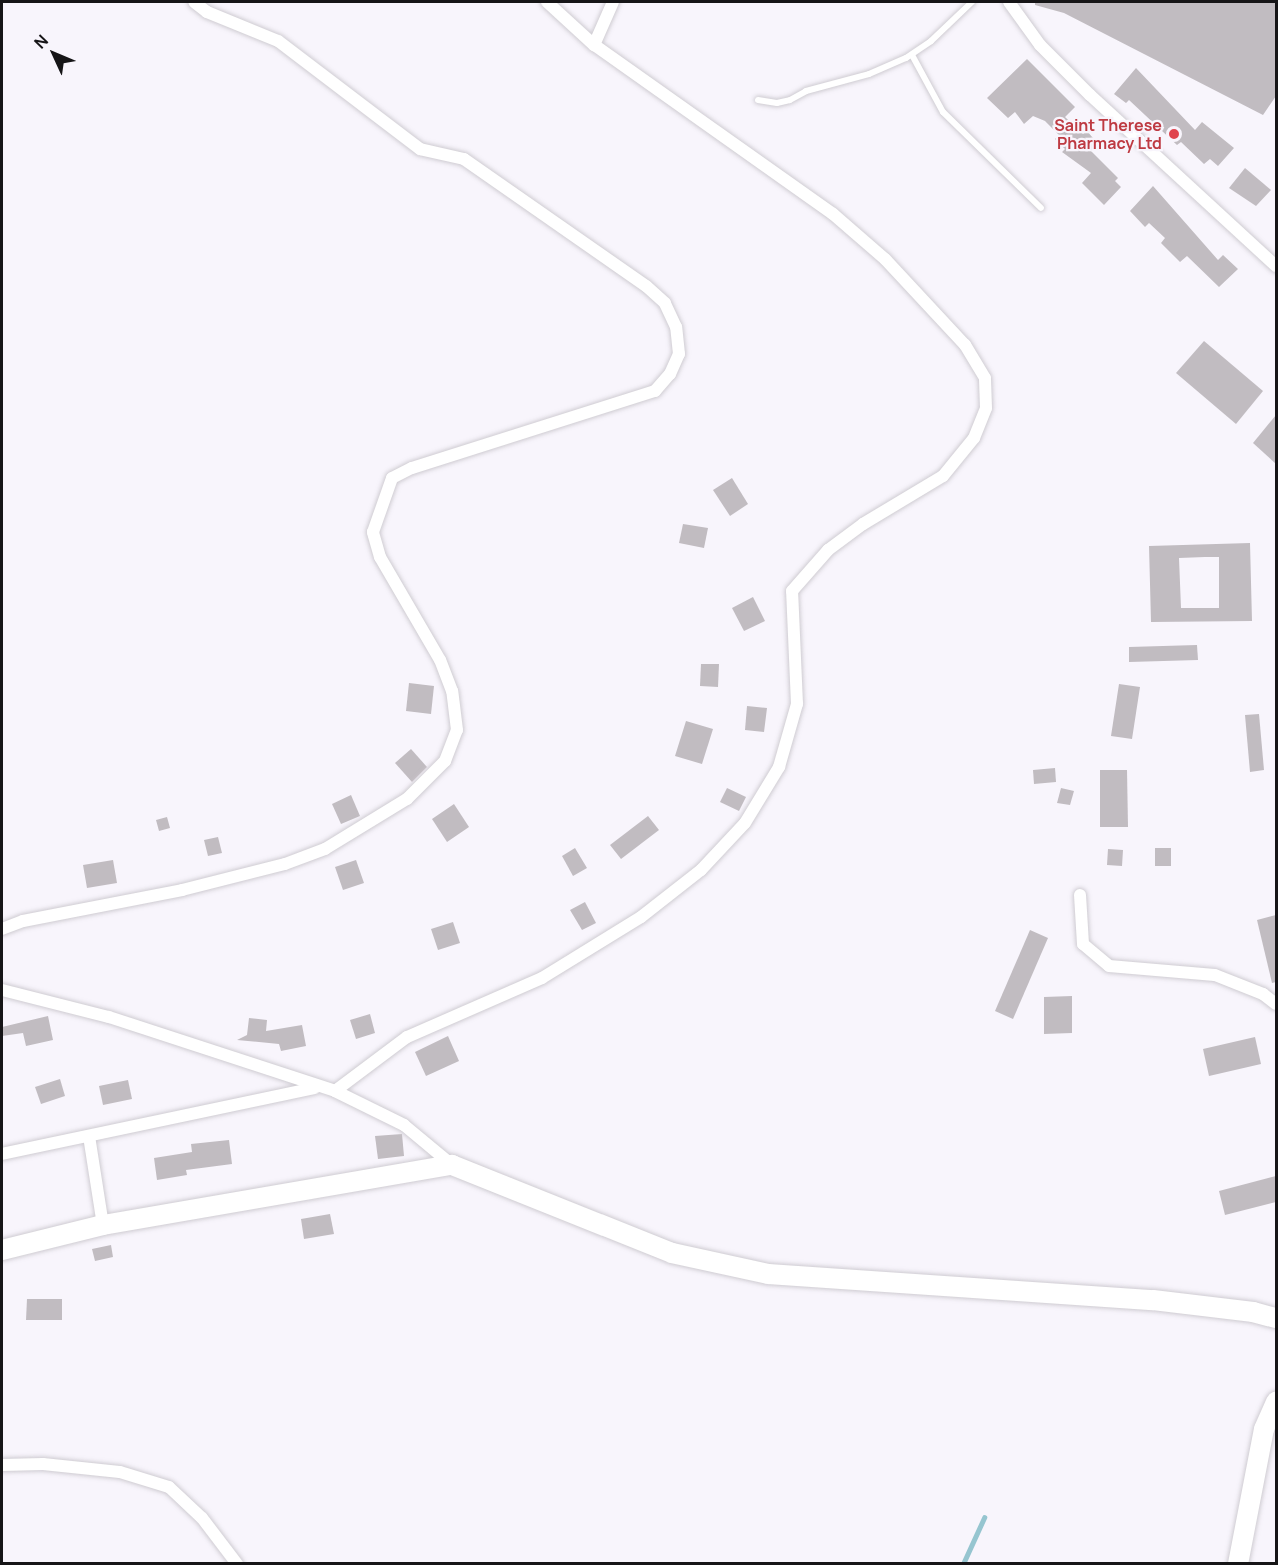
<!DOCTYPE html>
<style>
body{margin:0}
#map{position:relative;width:1278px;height:1565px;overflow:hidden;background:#f8f5fc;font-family:Manrope,sans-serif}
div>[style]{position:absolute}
.stream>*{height:4.5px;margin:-2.25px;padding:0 2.25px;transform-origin:2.25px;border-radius:2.25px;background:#96c5d0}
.building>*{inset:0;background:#c1bcc1}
.roads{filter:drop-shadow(0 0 2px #cfccd2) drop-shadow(0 0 2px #cfccd2)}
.lane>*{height:6px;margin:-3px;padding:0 3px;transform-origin:3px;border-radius:3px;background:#fff}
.street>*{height:12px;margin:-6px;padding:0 6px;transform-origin:6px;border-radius:6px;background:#fff}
.primary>*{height:20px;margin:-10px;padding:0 10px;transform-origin:10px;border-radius:10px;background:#fff}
.dots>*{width:16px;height:16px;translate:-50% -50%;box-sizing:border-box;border:3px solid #f8f5fc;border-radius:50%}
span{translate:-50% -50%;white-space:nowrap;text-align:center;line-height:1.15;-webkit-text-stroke:4.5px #f8f5fc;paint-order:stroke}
.health-label{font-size:16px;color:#be3a42;font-weight:700}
.right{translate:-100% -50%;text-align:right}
.frame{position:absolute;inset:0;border:3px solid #161517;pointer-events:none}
.north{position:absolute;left:24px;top:24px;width:60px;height:60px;-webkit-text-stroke:4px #f8f5fc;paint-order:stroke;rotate:314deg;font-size:16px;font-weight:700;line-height:24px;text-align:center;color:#161517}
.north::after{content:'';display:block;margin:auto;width:21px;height:27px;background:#161517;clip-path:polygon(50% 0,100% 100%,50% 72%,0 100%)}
</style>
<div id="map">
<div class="stream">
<div style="left:963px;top:1564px;width:51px;rotate:-65.5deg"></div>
</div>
<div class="building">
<div style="clip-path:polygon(1035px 2px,1276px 2px,1276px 96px,1263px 115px,1064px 13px,1035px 5px)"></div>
<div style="clip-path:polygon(1027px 59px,1075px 107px,1065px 117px,1083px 134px,1087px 131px,1098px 144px,1091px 151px,1118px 178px,1115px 181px,1121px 187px,1104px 205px,1082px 183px,1091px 173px,1062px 152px,1065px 149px,1055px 139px,1059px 135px,1045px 121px,1033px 116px,1024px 124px,1015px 112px,1008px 118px,987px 98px)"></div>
<div style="clip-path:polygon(1136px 68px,1195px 130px,1202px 122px,1234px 148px,1218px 166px,1210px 159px,1204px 164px,1181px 142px,1177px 145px,1129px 100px,1126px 103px,1114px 94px)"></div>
<div style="clip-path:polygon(1245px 168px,1271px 190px,1256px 206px,1229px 188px)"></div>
<div style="clip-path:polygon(1153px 186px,1218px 260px,1223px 255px,1238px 269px,1219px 287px,1187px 256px,1180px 262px,1161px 243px,1165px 238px,1149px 223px,1145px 227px,1130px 211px)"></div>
<div style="clip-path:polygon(1204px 341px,1263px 391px,1236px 424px,1176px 373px)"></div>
<div style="clip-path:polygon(1276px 415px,1276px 464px,1253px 443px)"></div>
<div style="clip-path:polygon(732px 478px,748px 504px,730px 516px,713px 490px)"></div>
<div style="clip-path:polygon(683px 524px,708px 528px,704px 548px,679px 543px)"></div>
<div style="clip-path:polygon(evenodd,1250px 543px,1252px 621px,1151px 622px,1149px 546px,1250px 543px,1205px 557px,1219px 557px,1219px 608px,1181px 608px,1179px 558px,1205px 557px)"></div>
<div style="clip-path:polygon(753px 597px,765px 621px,744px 631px,732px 608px)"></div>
<div style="clip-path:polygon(1197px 645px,1198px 660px,1129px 662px,1129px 647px)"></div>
<div style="clip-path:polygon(701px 664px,719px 664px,718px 687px,700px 686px)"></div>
<div style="clip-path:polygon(409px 683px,434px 686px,431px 714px,406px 711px)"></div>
<div style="clip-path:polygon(1119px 684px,1140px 687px,1132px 739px,1111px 736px)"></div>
<div style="clip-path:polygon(747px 706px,767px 708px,764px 732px,745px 730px)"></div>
<div style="clip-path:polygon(1259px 714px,1264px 770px,1250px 772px,1245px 715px)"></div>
<div style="clip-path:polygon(686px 721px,713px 729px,702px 764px,675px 756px)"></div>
<div style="clip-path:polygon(411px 749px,427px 767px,412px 782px,395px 763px)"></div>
<div style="clip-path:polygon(1055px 768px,1056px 782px,1034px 784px,1033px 770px)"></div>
<div style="clip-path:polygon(1100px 770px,1127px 770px,1128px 827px,1100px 827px)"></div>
<div style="clip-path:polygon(727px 788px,746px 797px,739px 811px,720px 802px)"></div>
<div style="clip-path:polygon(1061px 788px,1074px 791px,1070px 805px,1057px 803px)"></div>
<div style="clip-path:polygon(351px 795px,360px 816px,341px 824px,332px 804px)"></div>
<div style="clip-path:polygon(454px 804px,469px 827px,447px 842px,432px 819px)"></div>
<div style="clip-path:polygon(648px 816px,659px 830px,621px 859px,610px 845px)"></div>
<div style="clip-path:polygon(167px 817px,170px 828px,159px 831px,156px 820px)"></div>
<div style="clip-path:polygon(218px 837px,222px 853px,208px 856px,204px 840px)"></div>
<div style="clip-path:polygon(575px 848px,587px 868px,573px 876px,562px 856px)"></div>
<div style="clip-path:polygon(1155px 848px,1171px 848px,1171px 866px,1155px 866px)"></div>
<div style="clip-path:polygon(1108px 849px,1123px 850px,1122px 866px,1107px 865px)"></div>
<div style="clip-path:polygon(113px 860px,117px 883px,87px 888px,83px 865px)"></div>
<div style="clip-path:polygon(356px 860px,364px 883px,343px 890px,335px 867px)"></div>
<div style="clip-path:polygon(585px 902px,596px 923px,582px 930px,570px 910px)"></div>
<div style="clip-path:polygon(1276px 915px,1276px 982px,1272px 983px,1257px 920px)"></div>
<div style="clip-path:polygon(453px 922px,460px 943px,438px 950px,431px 929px)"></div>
<div style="clip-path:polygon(1030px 930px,1048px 938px,1013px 1019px,995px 1011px)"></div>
<div style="clip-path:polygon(1072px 996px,1072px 1033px,1044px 1034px,1044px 997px)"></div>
<div style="clip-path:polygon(370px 1014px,375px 1033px,356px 1039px,350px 1020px)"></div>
<div style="clip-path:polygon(48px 1016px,53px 1040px,26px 1046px,23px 1033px,2px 1036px,2px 1027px)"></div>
<div style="clip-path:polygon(249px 1018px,267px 1020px,266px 1031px,302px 1025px,306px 1046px,281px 1051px,279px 1044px,237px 1040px,247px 1035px)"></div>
<div style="clip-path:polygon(448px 1036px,459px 1061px,426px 1076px,415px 1052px)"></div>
<div style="clip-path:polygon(1255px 1037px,1261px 1064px,1209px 1076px,1203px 1049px)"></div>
<div style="clip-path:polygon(60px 1079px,65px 1096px,41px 1104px,35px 1087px)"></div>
<div style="clip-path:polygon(128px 1080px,132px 1099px,103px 1105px,99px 1086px)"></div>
<div style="clip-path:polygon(402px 1134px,404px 1156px,378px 1159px,375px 1136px)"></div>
<div style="clip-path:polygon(229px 1140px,232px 1164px,186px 1170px,187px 1175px,157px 1180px,154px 1158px,192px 1152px,191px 1144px)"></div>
<div style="clip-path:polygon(1276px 1176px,1276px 1202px,1225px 1215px,1219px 1191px)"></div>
<div style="clip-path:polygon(330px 1214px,334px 1234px,304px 1239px,301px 1219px)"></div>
<div style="clip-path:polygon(111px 1245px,113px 1257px,95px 1261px,92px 1249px)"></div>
<div style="clip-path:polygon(27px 1299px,62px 1299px,62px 1320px,26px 1320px)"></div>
</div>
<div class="roads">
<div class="lane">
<div style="left:912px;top:55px;width:65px;rotate:61.5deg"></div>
<div style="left:943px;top:112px;width:137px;rotate:44.4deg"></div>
<div style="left:758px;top:100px;width:19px;rotate:9deg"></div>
<div style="left:777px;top:103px;width:13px;rotate:-13deg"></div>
<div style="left:790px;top:100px;width:18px;rotate:-29deg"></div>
<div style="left:806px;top:91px;width:65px;rotate:-15.1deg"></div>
<div style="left:869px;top:74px;width:40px;rotate:-23.4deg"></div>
<div style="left:906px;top:58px;width:30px;rotate:-34deg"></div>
<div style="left:931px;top:41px;width:57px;rotate:-43.6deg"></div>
</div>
<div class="street">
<div style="left:547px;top:2px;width:64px;rotate:42.5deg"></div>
<div style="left:1009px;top:2px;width:53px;rotate:54.2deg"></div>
<div style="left:1040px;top:45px;width:71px;rotate:45deg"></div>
<div style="left:1090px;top:95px;width:253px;rotate:42.6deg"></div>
<div style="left:1080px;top:895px;width:49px;rotate:86.5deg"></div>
<div style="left:1083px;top:944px;width:34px;rotate:40deg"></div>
<div style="left:1109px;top:966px;width:106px;rotate:4.9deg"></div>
<div style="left:1215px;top:975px;width:52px;rotate:21.6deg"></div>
<div style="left:1263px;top:994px;width:16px;rotate:38deg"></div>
<div style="left:2px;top:929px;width:22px;rotate:-21deg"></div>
<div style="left:23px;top:921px;width:162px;rotate:-11deg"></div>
<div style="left:182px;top:890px;width:106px;rotate:-14.2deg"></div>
<div style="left:285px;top:864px;width:43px;rotate:-20.6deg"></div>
<div style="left:325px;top:849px;width:96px;rotate:-31.4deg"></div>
<div style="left:407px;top:799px;width:54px;rotate:-45deg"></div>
<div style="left:445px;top:761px;width:33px;rotate:-69deg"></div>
<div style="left:457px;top:730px;width:39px;rotate:-97deg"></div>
<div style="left:452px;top:691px;width:33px;rotate:-111deg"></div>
<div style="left:440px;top:660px;width:119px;rotate:-120.2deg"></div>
<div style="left:380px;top:557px;width:26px;rotate:-106deg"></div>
<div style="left:373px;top:532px;width:57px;rotate:-70.6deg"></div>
<div style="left:392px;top:478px;width:22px;rotate:-27deg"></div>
<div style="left:412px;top:468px;width:255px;rotate:-17.6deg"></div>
<div style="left:655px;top:391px;width:23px;rotate:-49deg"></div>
<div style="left:670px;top:374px;width:22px;rotate:-66deg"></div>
<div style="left:679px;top:354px;width:27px;rotate:-96deg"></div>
<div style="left:676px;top:327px;width:26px;rotate:-115deg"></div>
<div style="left:665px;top:303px;width:25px;rotate:-138deg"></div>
<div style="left:646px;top:286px;width:222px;rotate:-145.1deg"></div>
<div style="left:464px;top:159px;width:45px;rotate:-167.2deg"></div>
<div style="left:420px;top:149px;width:178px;rotate:-142.7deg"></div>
<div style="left:278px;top:41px;width:77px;rotate:-157.8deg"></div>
<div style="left:207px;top:12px;width:16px;rotate:-142deg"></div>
<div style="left:2px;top:990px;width:110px;rotate:14.2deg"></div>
<div style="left:109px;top:1017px;width:238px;rotate:18.1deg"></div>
<div style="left:335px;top:1091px;width:77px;rotate:26.2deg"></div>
<div style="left:404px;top:1125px;width:62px;rotate:39.8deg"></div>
<div style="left:335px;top:1091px;width:90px;rotate:-36.9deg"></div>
<div style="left:407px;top:1037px;width:147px;rotate:-23.6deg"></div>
<div style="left:542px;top:978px;width:116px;rotate:-31.6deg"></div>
<div style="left:641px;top:917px;width:76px;rotate:-38.1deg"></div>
<div style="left:701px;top:870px;width:64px;rotate:-46.9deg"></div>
<div style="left:745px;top:823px;width:66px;rotate:-58.7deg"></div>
<div style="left:779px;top:767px;width:66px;rotate:-74.1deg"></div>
<div style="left:797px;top:704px;width:113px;rotate:-92.5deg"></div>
<div style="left:792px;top:591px;width:55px;rotate:-48.7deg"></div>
<div style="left:828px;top:550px;width:44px;rotate:-36.6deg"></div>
<div style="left:863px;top:524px;width:93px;rotate:-31deg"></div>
<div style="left:943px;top:476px;width:49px;rotate:-50.8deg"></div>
<div style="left:974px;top:438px;width:32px;rotate:-68deg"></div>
<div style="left:986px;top:408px;width:30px;rotate:-92deg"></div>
<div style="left:985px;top:378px;width:39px;rotate:-121deg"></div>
<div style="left:965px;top:345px;width:117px;rotate:-132.9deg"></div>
<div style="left:885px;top:259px;width:69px;rotate:-139.1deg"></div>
<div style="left:833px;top:214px;width:293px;rotate:-144.7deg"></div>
<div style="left:594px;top:45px;width:47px;rotate:-66.2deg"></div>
<div style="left:89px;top:1136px;width:90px;rotate:81.1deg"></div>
<div style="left:2px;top:1154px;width:319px;rotate:-11.9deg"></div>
<div style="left:2px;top:1465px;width:41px;rotate:-1.4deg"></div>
<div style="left:43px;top:1464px;width:77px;rotate:5.9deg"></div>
<div style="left:120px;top:1472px;width:51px;rotate:17deg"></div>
<div style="left:169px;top:1487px;width:45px;rotate:43.2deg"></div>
<div style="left:202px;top:1518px;width:58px;rotate:52.7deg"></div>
</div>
<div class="primary">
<div style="left:2px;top:1250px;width:104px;rotate:-13.9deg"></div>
<div style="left:103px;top:1225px;width:354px;rotate:-9.8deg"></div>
<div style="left:452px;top:1165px;width:237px;rotate:21.8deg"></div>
<div style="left:672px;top:1253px;width:98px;rotate:12.3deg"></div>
<div style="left:768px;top:1274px;width:386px;rotate:3.9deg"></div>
<div style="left:1153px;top:1300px;width:101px;rotate:6.8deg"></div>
<div style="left:1253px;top:1312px;width:24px;rotate:15deg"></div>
<div style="left:1238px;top:1564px;width:137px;rotate:-79.1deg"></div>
<div style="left:1264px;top:1429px;width:30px;rotate:-66deg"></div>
</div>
</div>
<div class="dots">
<div style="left:1174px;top:134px;background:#e0444e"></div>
</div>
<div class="health-label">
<span class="right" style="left:1162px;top:134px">Saint Therese<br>Pharmacy Ltd</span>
</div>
<div class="frame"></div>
<div class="north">N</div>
</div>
